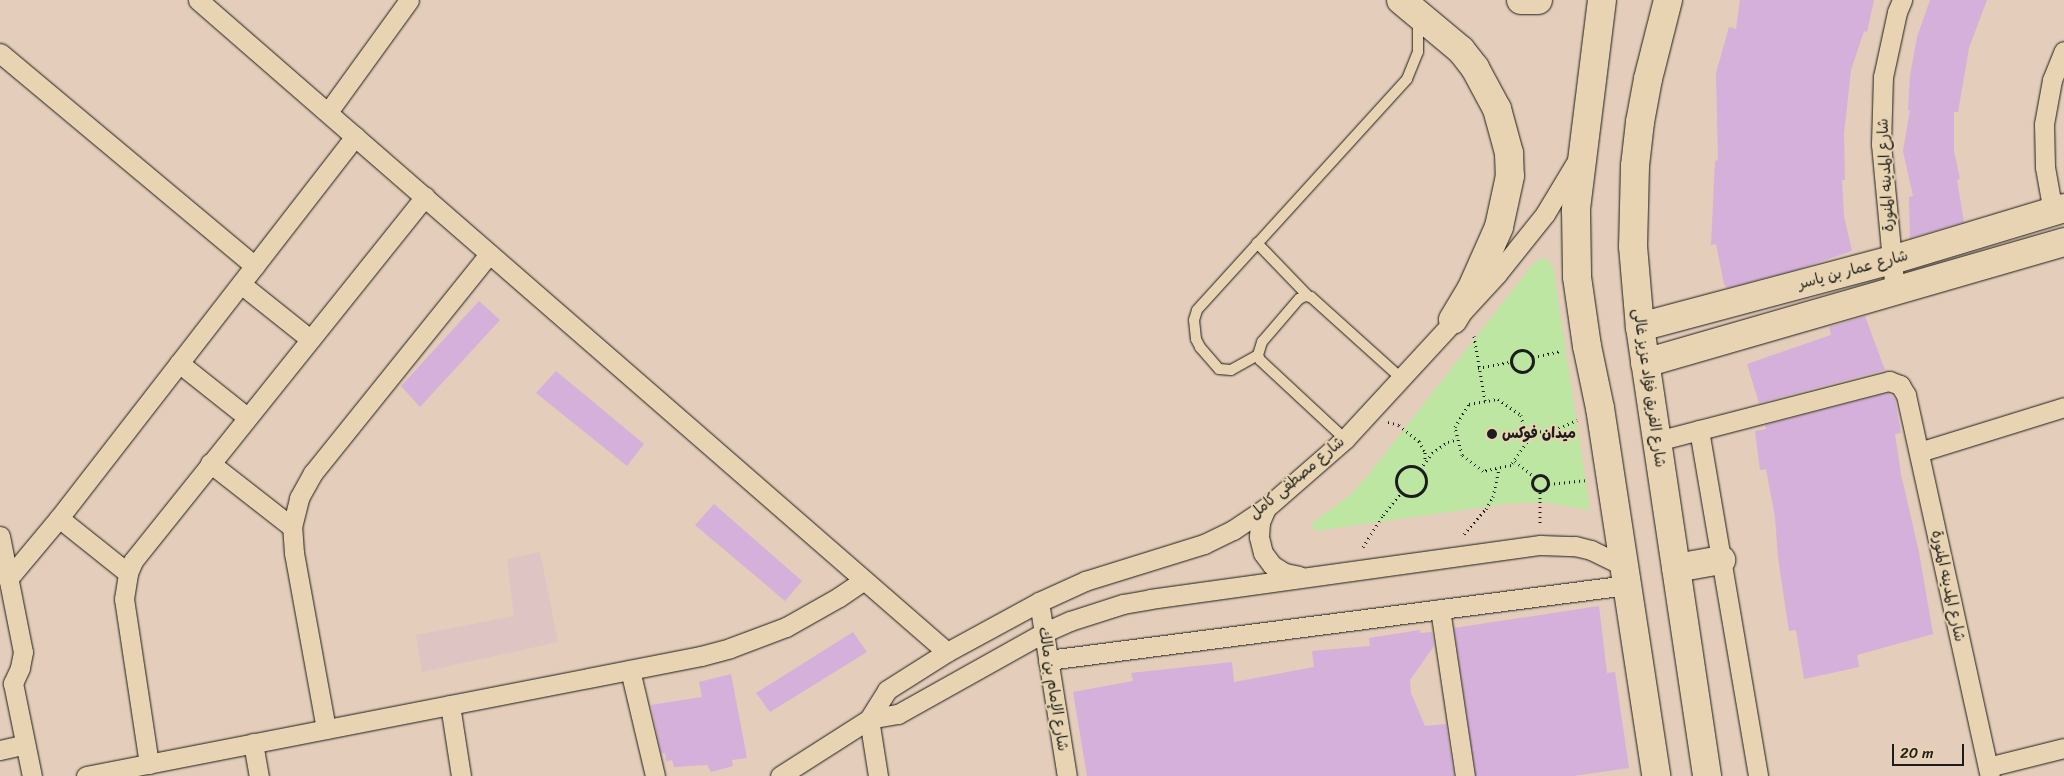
<!DOCTYPE html>
<meta charset="utf-8">
<style>
body{margin:0}
#map{position:relative;width:2064px;height:776px;overflow:hidden;background:#e4cdba;font-family:Sriracha,"Playpen Sans Arabic",sans-serif}
div>[style]{position:absolute}
.built>*{inset:0;background:#dfc4c4}
.green>*{inset:0;background:#bde6a2}
.building>*{inset:0;background:#d4b0da}
.path>*{height:3px;margin-top:-1.5px;transform-origin:0;background:repeating-linear-gradient(90deg,#1c1c1c 0 1px,transparent 0 5px)}
.path>.ring{margin:-1.5px;padding:0;box-sizing:content-box;background:none;border:3px solid #1c1c1c;border-radius:50%}
.roads{filter:drop-shadow(0 0 1px #1c1c1c) drop-shadow(0 0 1px #1c1c1c)}
.lane>*{height:10px;margin:-5px;padding:0 5px;transform-origin:5px;border-radius:5px;background:#e8d4b2}
.street>*{height:19px;margin:-9.5px;padding:0 9.5px;transform-origin:9.5px;border-radius:9.5px;background:#e8d4b2}
.secondary>*{height:28px;margin:-14px;padding:0 14px;transform-origin:14px;border-radius:14px;background:#e8d4b2}
.dots>*{width:14px;height:14px;translate:-50% -50%;box-sizing:border-box;border:2px solid #e8d4b2;border-radius:50%}
span{translate:-50% -50%;white-space:nowrap;text-align:center;line-height:1.15;-webkit-text-stroke:4px #e8d4b2;paint-order:stroke}
.street-label{font-size:15px;color:#1c1c1c}
.poi-label{font-size:15px;color:#1c1c1c;font-weight:700}
.left{translate:0 -50%;text-align:left}
.scale{position:absolute;left:1892px;top:744px;width:72px;height:22px;box-sizing:border-box;border:2px solid #1c1c1c;border-top:0;padding-left:6px;font-size:15px;line-height:18px;white-space:nowrap;color:#1c1c1c;-webkit-text-stroke:4px #e8d4b2;paint-order:stroke}
</style>
<div id="map">
<div class="built">
<div style="clip-path:polygon(540px 552px,558px 642px,422px 672px,416px 635px,514px 616px,507px 559px)"></div>
</div>
<div class="green">
<div style="clip-path:polygon(1541px 258px,1547px 259px,1553px 267px,1590px 510px,1543px 502px,1505px 504px,1315px 531px,1311px 524px,1349px 496px,1365px 479px,1533px 264px)"></div>
</div>
<div class="building">
<div style="clip-path:polygon(1740px 0,1874px 0,1867px 32px,1864px 31px,1851px 70px,1844px 134px,1845px 180px,1842px 180px,1844px 216px,1852px 251px,1799px 269px,1727px 288px,1724px 284px,1716px 244px,1711px 245px,1715px 161px,1718px 160px,1716px 73px,1729px 27px,1736px 29px)"></div>
<div style="clip-path:polygon(1930px 0,1987px 0,1969px 48px,1958px 112px,1954px 112px,1954px 151px,1960px 179px,1957px 180px,1964px 222px,1910px 238px,1909px 197px,1913px 196px,1903px 151px,1910px 110px,1908px 110px,1910px 76px,1917px 37px)"></div>
<div style="clip-path:polygon(479px 301px,500px 320px,420px 407px,401px 386px)"></div>
<div style="clip-path:polygon(1865px 316px,1885px 370px,1759px 403px,1747px 364px,1831px 335px,1829px 327px)"></div>
<div style="clip-path:polygon(556px 371px,644px 444px,627px 466px,536px 393px)"></div>
<div style="clip-path:polygon(1888px 393px,1895px 399px,1901px 433px,1895px 434px,1901px 474px,1919px 552px,1933px 634px,1857px 655px,1859px 667px,1804px 679px,1796px 630px,1789px 631px,1778px 558px,1775px 517px,1766px 469px,1760px 470px,1755px 431px,1766px 429px,1765px 425px)"></div>
<div style="clip-path:polygon(714px 504px,802px 581px,785px 601px,695px 525px)"></div>
<div style="clip-path:polygon(1599px 606px,1607px 673px,1615px 672px,1629px 768px,1573px 776px,1476px 776px,1454px 628px)"></div>
<div style="clip-path:polygon(1420px 630px,1420px 633px,1432px 632px,1434px 646px,1410px 680px,1411px 693px,1425px 726px,1446px 724px,1454px 776px,1087px 776px,1073px 692px,1133px 681px,1131px 673px,1232px 662px,1234px 682px,1314px 667px,1312px 651px,1370px 646px,1369px 638px)"></div>
<div style="clip-path:polygon(853px 632px,867px 652px,770px 712px,756px 693px)"></div>
<div style="clip-path:polygon(731px 674px,747px 758px,732px 760px,733px 766px,711px 772px,707px 765px,674px 767px,672px 760px,666px 761px,665px 753px,661px 753px,651px 705px,702px 697px,699px 682px)"></div>
</div>
<div class="path">
<div style="left:1474px;top:336px;width:66px;rotate:80.4deg"></div>
<div class="ring" style="left:1511px;top:350px;width:19px;height:19px"></div>
<div style="left:1533px;top:357px;width:29px;rotate:-12deg"></div>
<div style="left:1478px;top:368px;width:33px;rotate:-11deg"></div>
<div style="left:1498px;top:399px;width:28px;rotate:35deg"></div>
<div style="left:1521px;top:415px;width:28px;rotate:77deg"></div>
<div style="left:1527px;top:442px;width:28px;rotate:125deg"></div>
<div style="left:1511px;top:465px;width:29px;rotate:168deg"></div>
<div style="left:1483px;top:471px;width:26px;rotate:-143deg"></div>
<div style="left:1462px;top:455px;width:29px;rotate:-104deg"></div>
<div style="left:1455px;top:427px;width:27px;rotate:-59deg"></div>
<div style="left:1469px;top:404px;width:29px;rotate:-10deg"></div>
<div style="left:1388px;top:422px;width:11px;rotate:15deg"></div>
<div style="left:1399px;top:425px;width:26px;rotate:39deg"></div>
<div style="left:1419px;top:441px;width:13px;rotate:61deg"></div>
<div style="left:1425px;top:452px;width:9px;rotate:90deg"></div>
<div style="left:1525px;top:433px;width:29px;rotate:-6deg"></div>
<div style="left:1554px;top:430px;width:25px;rotate:-23deg"></div>
<div style="left:1515px;top:461px;width:26px;rotate:39deg"></div>
<div class="ring" style="left:1396px;top:466px;width:27px;height:27px"></div>
<div style="left:1420px;top:469px;width:20px;rotate:-53deg"></div>
<div style="left:1432px;top:453px;width:19px;rotate:-35deg"></div>
<div style="left:1448px;top:442px;width:10px;rotate:-17deg"></div>
<div class="ring" style="left:1532px;top:475px;width:13px;height:13px"></div>
<div style="left:1549px;top:484px;width:36px;rotate:-6deg"></div>
<div style="left:1540px;top:492px;width:32px;rotate:90deg"></div>
<div style="left:1464px;top:534px;width:33px;rotate:-49deg"></div>
<div style="left:1486px;top:509px;width:14px;rotate:-60deg"></div>
<div style="left:1493px;top:497px;width:30px;rotate:-78deg"></div>
<div style="left:1363px;top:547px;width:38px;rotate:-58deg"></div>
<div style="left:1383px;top:515px;width:28px;rotate:-51deg"></div>
</div>
<div class="roads">
<div class="lane">
<div style="left:1257px;top:243px;width:74px;rotate:46.1deg"></div>
<div style="left:1258px;top:355px;width:31px;rotate:151deg"></div>
<div style="left:1231px;top:370px;width:12px;rotate:-175deg"></div>
<div style="left:1219px;top:369px;width:29px;rotate:-131deg"></div>
<div style="left:1200px;top:347px;width:9px;rotate:-117deg"></div>
<div style="left:1196px;top:339px;width:19px;rotate:-96deg"></div>
<div style="left:1194px;top:320px;width:10px;rotate:-73deg"></div>
<div style="left:1197px;top:310px;width:312px;rotate:-47.7deg"></div>
<div style="left:1407px;top:79px;width:29px;rotate:-68deg"></div>
<div style="left:1418px;top:52px;width:32px;rotate:-90deg"></div>
<div style="left:1345px;top:439px;width:116px;rotate:-137.1deg"></div>
<div style="left:1260px;top:360px;width:5px;rotate:-112deg"></div>
<div style="left:1258px;top:355px;width:14px;rotate:-73deg"></div>
<div style="left:1262px;top:342px;width:57px;rotate:-49.3deg"></div>
<div style="left:1299px;top:299px;width:7px;rotate:-27deg"></div>
<div style="left:1305px;top:296px;width:6px;rotate:9deg"></div>
<div style="left:1311px;top:297px;width:121px;rotate:42deg"></div>
</div>
<div class="street">
<div style="left:198px;top:0;width:993px;rotate:41.04deg"></div>
<div style="left:0;top:53px;width:332px;rotate:39.9deg"></div>
<div style="left:328px;top:112px;width:138px;rotate:-54.1deg"></div>
<div style="left:2053px;top:212px;width:46px;rotate:-100.1deg"></div>
<div style="left:2045px;top:167px;width:43px;rotate:-91.3deg"></div>
<div style="left:2044px;top:124px;width:45px;rotate:-79.7deg"></div>
<div style="left:2052px;top:80px;width:31px;rotate:-68deg"></div>
<div style="left:241px;top:284px;width:88px;rotate:38.6deg"></div>
<div style="left:1895px;top:292px;width:149px;rotate:-95.4deg"></div>
<div style="left:1881px;top:144px;width:67px;rotate:-88.3deg"></div>
<div style="left:1883px;top:77px;width:66px;rotate:-77.8deg"></div>
<div style="left:1897px;top:12px;width:13px;rotate:-67deg"></div>
<div style="left:179px;top:363px;width:87px;rotate:38.5deg"></div>
<div style="left:1699px;top:430px;width:351px;rotate:80.3deg"></div>
<div style="left:1657px;top:441px;width:240px;rotate:-14.5deg"></div>
<div style="left:1889px;top:381px;width:12px;rotate:20deg"></div>
<div style="left:1900px;top:385px;width:12px;rotate:59deg"></div>
<div style="left:1906px;top:395px;width:390px;rotate:77.6deg"></div>
<div style="left:1919px;top:452px;width:152px;rotate:-17.2deg"></div>
<div style="left:210px;top:463px;width:104px;rotate:38deg"></div>
<div style="left:1266px;top:508px;width:15px;rotate:113deg"></div>
<div style="left:1260px;top:522px;width:15px;rotate:94deg"></div>
<div style="left:1259px;top:537px;width:16px;rotate:76deg"></div>
<div style="left:1263px;top:553px;width:15px;rotate:53deg"></div>
<div style="left:1272px;top:565px;width:15px;rotate:32deg"></div>
<div style="left:1285px;top:573px;width:14px;rotate:12deg"></div>
<div style="left:59px;top:518px;width:88px;rotate:38.6deg"></div>
<div style="left:0;top:536px;width:118px;rotate:78.8deg"></div>
<div style="left:23px;top:652px;width:16px;rotate:101deg"></div>
<div style="left:20px;top:668px;width:17px;rotate:115deg"></div>
<div style="left:13px;top:683px;width:95px;rotate:78.5deg"></div>
<div style="left:8px;top:579px;width:80px;rotate:-50.1deg"></div>
<div style="left:59px;top:518px;width:483px;rotate:-52.2deg"></div>
<div style="left:1039px;top:602px;width:176px;rotate:80.9deg"></div>
<div style="left:1440px;top:609px;width:169px;rotate:81.5deg"></div>
<div style="left:1048px;top:660px;width:584px;rotate:-7.38deg"></div>
<div style="left:630px;top:670px;width:109px;rotate:76.7deg"></div>
<div style="left:450px;top:705px;width:72px;rotate:81.2deg"></div>
<div style="left:869px;top:719px;width:29px;rotate:-10deg"></div>
<div style="left:898px;top:714px;width:166px;rotate:-29.2deg"></div>
<div style="left:1043px;top:633px;width:30px;rotate:-24deg"></div>
<div style="left:1070px;top:621px;width:56px;rotate:-17.8deg"></div>
<div style="left:1123px;top:604px;width:27px;rotate:-10deg"></div>
<div style="left:1150px;top:599px;width:394px;rotate:-7.9deg"></div>
<div style="left:1540px;top:545px;width:35px;rotate:2deg"></div>
<div style="left:1575px;top:546px;width:16px;rotate:14deg"></div>
<div style="left:1591px;top:550px;width:37px;rotate:26deg"></div>
<div style="left:869px;top:719px;width:58px;rotate:81deg"></div>
<div style="left:326px;top:729px;width:179px;rotate:-100.3deg"></div>
<div style="left:294px;top:553px;width:26px;rotate:-94deg"></div>
<div style="left:292px;top:527px;width:30px;rotate:-76deg"></div>
<div style="left:299px;top:498px;width:29px;rotate:-61deg"></div>
<div style="left:313px;top:473px;width:281px;rotate:-51.2deg"></div>
<div style="left:253px;top:743px;width:34px;rotate:80deg"></div>
<div style="left:0;top:750px;width:26px;rotate:-13deg"></div>
<div style="left:149px;top:764px;width:167px;rotate:-98.6deg"></div>
<div style="left:124px;top:599px;width:26px;rotate:-81deg"></div>
<div style="left:128px;top:573px;width:13px;rotate:-67deg"></div>
<div style="left:133px;top:561px;width:467px;rotate:-51.3deg"></div>
<div style="left:1988px;top:767px;width:78px;rotate:-14deg"></div>
<div style="left:86px;top:776px;width:627px;rotate:-11.04deg"></div>
<div style="left:701px;top:656px;width:30px;rotate:-15deg"></div>
<div style="left:730px;top:648px;width:60px;rotate:-20.6deg"></div>
<div style="left:786px;top:627px;width:61px;rotate:-29.5deg"></div>
<div style="left:839px;top:597px;width:30px;rotate:-34deg"></div>
<div style="left:780px;top:776px;width:106px;rotate:-32.6deg"></div>
<div style="left:869px;top:719px;width:34px;rotate:-58deg"></div>
<div style="left:887px;top:690px;width:71px;rotate:-32.3deg"></div>
<div style="left:947px;top:652px;width:105px;rotate:-28.5deg"></div>
<div style="left:1039px;top:602px;width:51px;rotate:-24.5deg"></div>
<div style="left:1085px;top:581px;width:125px;rotate:-17.3deg"></div>
<div style="left:1204px;top:544px;width:32px;rotate:-26deg"></div>
<div style="left:1233px;top:530px;width:40px;rotate:-34deg"></div>
<div style="left:1266px;top:508px;width:105px;rotate:-41.1deg"></div>
<div style="left:1345px;top:439px;width:224px;rotate:-47.3deg"></div>
<div style="left:1497px;top:274px;width:77px;rotate:-51.3deg"></div>
<div style="left:1545px;top:214px;width:64px;rotate:-59deg"></div>
</div>
<div class="secondary">
<div style="left:1401px;top:0;width:78px;rotate:39.8deg"></div>
<div style="left:1461px;top:50px;width:23px;rotate:52deg"></div>
<div style="left:1475px;top:68px;width:47px;rotate:61.8deg"></div>
<div style="left:1497px;top:109px;width:46px;rotate:74.7deg"></div>
<div style="left:1509px;top:153px;width:23px;rotate:88deg"></div>
<div style="left:1510px;top:176px;width:52px;rotate:102.2deg"></div>
<div style="left:1499px;top:227px;width:67px;rotate:113.9deg"></div>
<div style="left:1472px;top:288px;width:37px;rotate:121deg"></div>
<div style="left:1521px;top:0;width:17px"></div>
<div style="left:1602px;top:0;width:212px;rotate:97.1deg"></div>
<div style="left:1576px;top:210px;width:67px;rotate:89.1deg"></div>
<div style="left:1577px;top:277px;width:70px;rotate:81.8deg"></div>
<div style="left:1587px;top:346px;width:63px;rotate:78.2deg"></div>
<div style="left:1600px;top:408px;width:372px;rotate:81.3deg"></div>
<div style="left:1668px;top:0;width:81px;rotate:104.2deg"></div>
<div style="left:1648px;top:79px;width:44px;rotate:100.5deg"></div>
<div style="left:1640px;top:122px;width:44px;rotate:96.5deg"></div>
<div style="left:1635px;top:166px;width:80px;rotate:91.4deg"></div>
<div style="left:1633px;top:246px;width:81px;rotate:85.1deg"></div>
<div style="left:1640px;top:327px;width:454px;rotate:81.5deg"></div>
<div style="left:1640px;top:327px;width:261px;rotate:-14.9deg"></div>
<div style="left:1892px;top:260px;width:180px;rotate:-16.8deg"></div>
<div style="left:1645px;top:363px;width:436px;rotate:-16.1deg"></div>
<div style="left:1676px;top:568px;width:46px;rotate:-10.1deg"></div>
</div>
</div>
<div class="dots">
<div style="left:1492px;top:434px;background:#1c1c1c"></div>
</div>
<div class="street-label">
<span style="left:1886px;top:175px;rotate:-93deg">شارع المدينه المنورة</span>
<span style="left:1853px;top:270px;rotate:-15deg">شارع عمار بن ياسر</span>
<span style="left:1649px;top:388px;rotate:82deg">شارع الفريق فؤاد عزيز غالى</span>
<span style="left:1297px;top:478px;rotate:-40deg">شارع مصطفى كامل</span>
<span style="left:1948px;top:586px;rotate:78deg">شارع المدينه المنورة</span>
<span style="left:1053px;top:689px;rotate:81deg">شارع الإمام بن مالك</span>
</div>
<div class="poi-label">
<span class="left" style="left:1502px;top:434px">ميدان فوكس</span>
</div>
<div class="scale">20 m</div>
</div>
